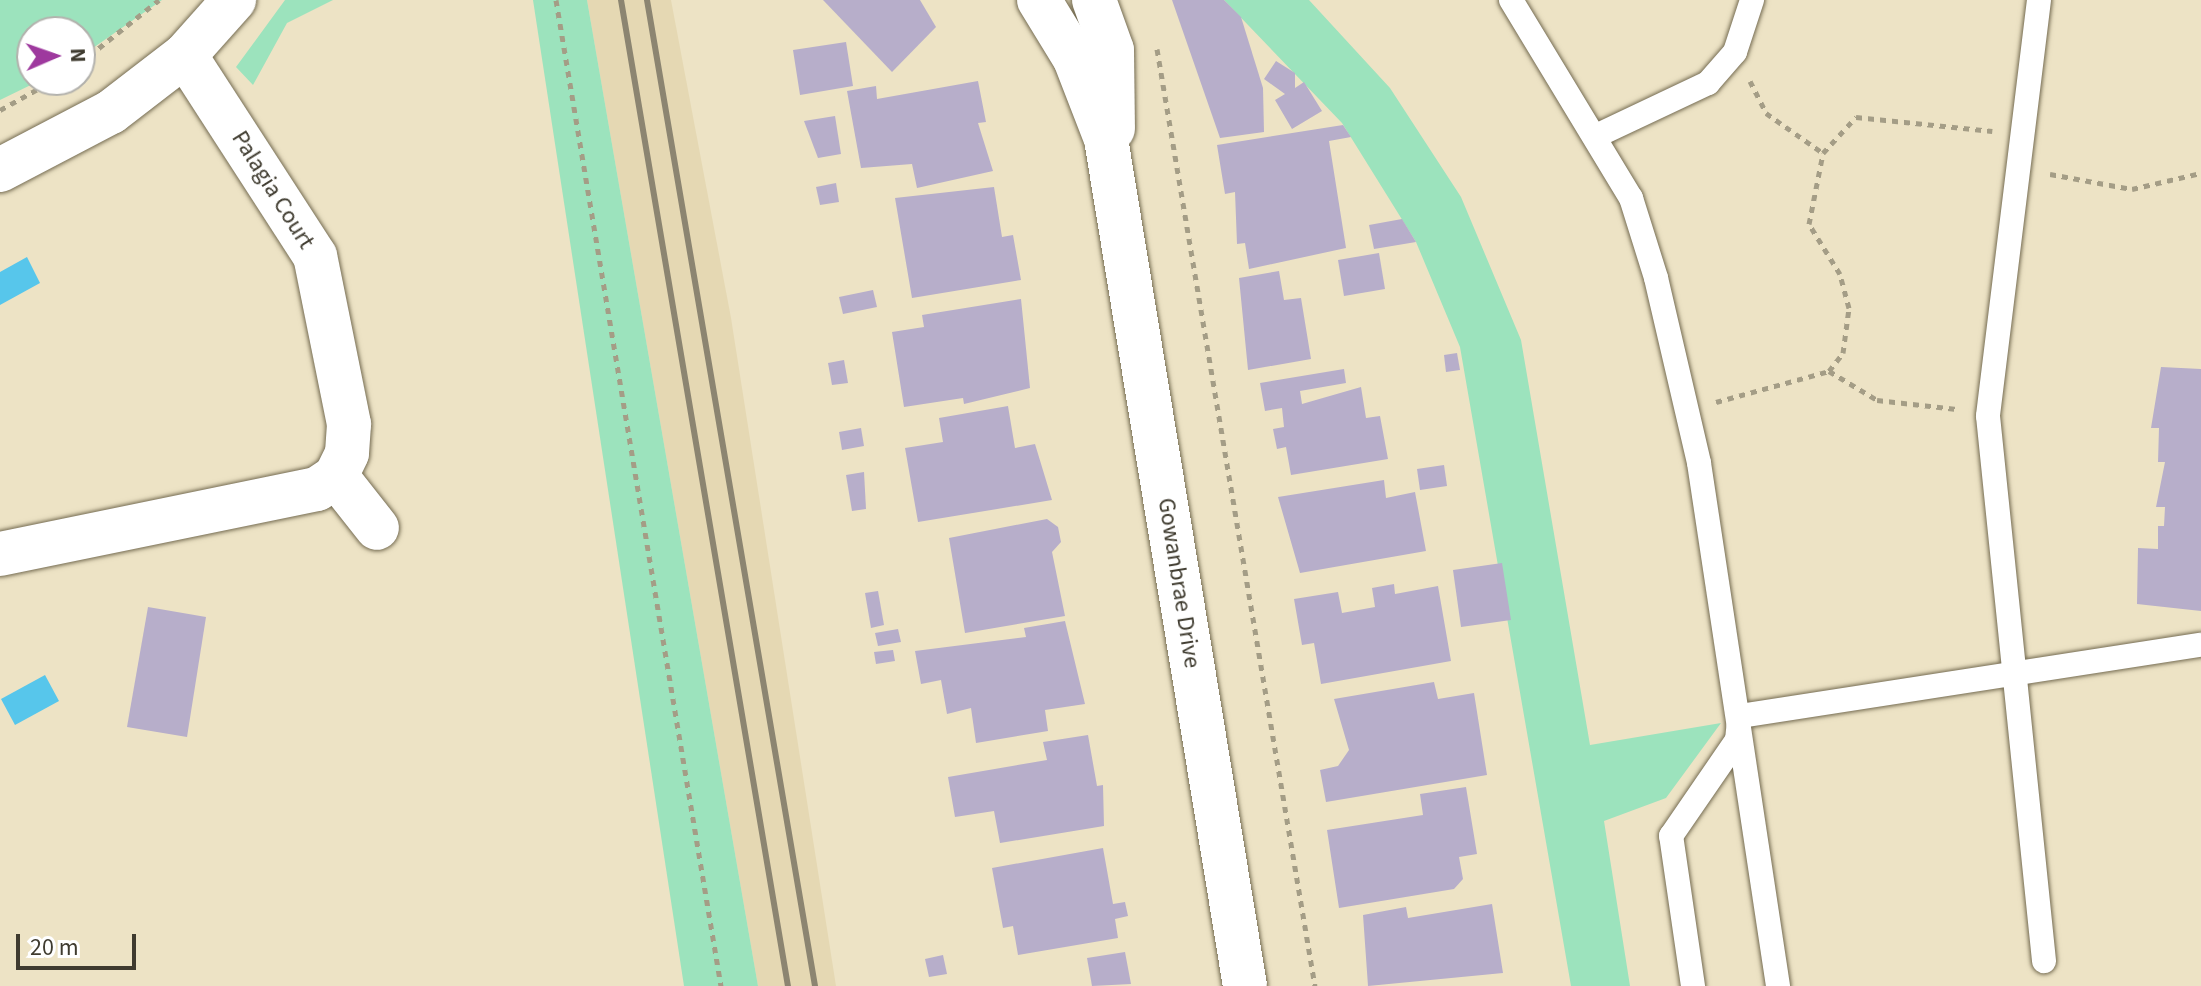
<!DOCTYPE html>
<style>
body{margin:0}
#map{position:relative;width:2201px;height:986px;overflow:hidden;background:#ede3c5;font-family:"Source Sans 3",sans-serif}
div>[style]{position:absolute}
.built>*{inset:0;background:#e5d8b3}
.green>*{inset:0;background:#9ce3bd}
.water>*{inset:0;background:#57c6eb}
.building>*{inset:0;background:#b7aeca}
.path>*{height:5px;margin-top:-2.5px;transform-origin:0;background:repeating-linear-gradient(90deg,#a49d86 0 6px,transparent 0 12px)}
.roads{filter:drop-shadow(0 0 2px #756c52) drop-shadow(0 0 2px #756c52)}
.service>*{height:24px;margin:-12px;padding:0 12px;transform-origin:12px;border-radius:12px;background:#fff}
.minor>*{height:44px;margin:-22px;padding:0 22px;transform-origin:22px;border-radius:22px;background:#fff}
.secondary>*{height:44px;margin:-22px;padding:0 22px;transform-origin:22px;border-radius:22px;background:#fff}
.rail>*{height:6px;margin:-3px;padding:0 3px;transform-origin:3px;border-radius:3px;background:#8c8571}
span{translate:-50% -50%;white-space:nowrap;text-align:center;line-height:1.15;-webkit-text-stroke:6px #fff;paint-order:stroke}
.street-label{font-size:24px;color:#3f3b2f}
.north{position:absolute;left:16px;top:16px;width:80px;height:80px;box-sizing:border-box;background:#fff;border:2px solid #b2b1ac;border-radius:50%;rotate:88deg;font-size:22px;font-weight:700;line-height:32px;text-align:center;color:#3f3b2f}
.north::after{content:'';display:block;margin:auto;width:28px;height:36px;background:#9e399e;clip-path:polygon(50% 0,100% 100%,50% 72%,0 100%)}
.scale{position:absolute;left:16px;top:934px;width:120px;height:36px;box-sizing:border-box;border:4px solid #3f3b2f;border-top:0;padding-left:10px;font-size:24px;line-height:28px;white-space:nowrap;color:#3f3b2f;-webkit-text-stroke:6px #fff;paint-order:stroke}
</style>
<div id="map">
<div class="built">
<div style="clip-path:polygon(587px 0,671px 0,731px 318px,836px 986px,758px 986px)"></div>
</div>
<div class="green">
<div style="clip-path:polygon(0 0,162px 0,80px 57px,80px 32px,32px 32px,32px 80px,41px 80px,0 100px)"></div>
<div style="clip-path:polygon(285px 0,333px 0,287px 23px,253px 85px,236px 67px)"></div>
<div style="clip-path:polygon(533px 0,587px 0,758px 986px,684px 986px)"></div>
<div style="clip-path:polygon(1224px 0,1309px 0,1390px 88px,1461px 197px,1521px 340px,1590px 745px,1721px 723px,1666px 798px,1604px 821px,1630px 986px,1571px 986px,1460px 347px,1416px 242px,1342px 123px)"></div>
</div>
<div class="water">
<div style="clip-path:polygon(27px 257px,40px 283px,0 305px,0 272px)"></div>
<div style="clip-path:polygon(45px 675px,59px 701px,15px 725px,1px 699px)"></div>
</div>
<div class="building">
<div style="clip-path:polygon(823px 0,920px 0,936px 27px,892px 72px)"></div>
<div style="clip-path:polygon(1172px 0,1224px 0,1241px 17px,1263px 88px,1264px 132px,1220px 138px)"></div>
<div style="clip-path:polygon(846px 42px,853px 86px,800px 95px,793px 50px)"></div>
<div style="clip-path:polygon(1276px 61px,1295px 73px,1295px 88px,1304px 82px,1322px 111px,1292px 129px,1275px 100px,1285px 94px,1264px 79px)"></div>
<div style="clip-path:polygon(978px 81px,986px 122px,978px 123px,993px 171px,917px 188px,912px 164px,861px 168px,847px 91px,876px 86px,877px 99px)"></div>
<div style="clip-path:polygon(835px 116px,841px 154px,818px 158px,804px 121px)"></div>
<div style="clip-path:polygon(1343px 125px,1351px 137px,1329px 141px,1346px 248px,1249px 269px,1245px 243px,1237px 244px,1235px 192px,1225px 194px,1217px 145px)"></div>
<div style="clip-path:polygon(836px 183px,839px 202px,820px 205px,816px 187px)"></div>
<div style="clip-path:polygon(994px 187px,1002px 237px,1013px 235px,1021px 280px,912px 298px,895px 198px)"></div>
<div style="clip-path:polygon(1402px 219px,1416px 242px,1374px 249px,1369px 225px)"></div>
<div style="clip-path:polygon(1379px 253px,1385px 289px,1344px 296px,1338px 260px)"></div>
<div style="clip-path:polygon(1279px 271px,1284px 300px,1301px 298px,1311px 359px,1248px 370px,1239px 278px)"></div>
<div style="clip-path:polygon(873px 290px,877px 307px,843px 314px,839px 297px)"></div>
<div style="clip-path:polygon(1021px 299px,1030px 388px,964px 404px,963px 398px,904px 407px,892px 332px,924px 327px,922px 315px)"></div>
<div style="clip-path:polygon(1457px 353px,1460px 370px,1446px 372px,1444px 355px)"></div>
<div style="clip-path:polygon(844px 360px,848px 383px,832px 385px,828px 363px)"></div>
<div style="clip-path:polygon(2161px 367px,2201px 369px,2201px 611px,2137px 604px,2138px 548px,2158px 549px,2158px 526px,2164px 526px,2165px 507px,2156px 507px,2165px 462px,2158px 462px,2159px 428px,2151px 428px)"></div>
<div style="clip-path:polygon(1344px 369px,1346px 383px,1300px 391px,1302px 404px,1361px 387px,1366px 418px,1380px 416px,1388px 459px,1291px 475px,1286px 447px,1277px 449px,1273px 429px,1284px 427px,1282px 408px,1265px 411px,1260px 383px)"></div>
<div style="clip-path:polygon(1008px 406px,1015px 448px,1035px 444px,1052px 500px,918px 522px,905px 448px,943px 442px,939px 418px)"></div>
<div style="clip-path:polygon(861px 428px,864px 446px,842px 450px,839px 432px)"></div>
<div style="clip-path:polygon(1444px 465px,1447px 486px,1420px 490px,1417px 469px)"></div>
<div style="clip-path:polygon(864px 472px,866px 509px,852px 511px,846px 475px)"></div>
<div style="clip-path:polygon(1384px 480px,1386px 498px,1415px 492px,1426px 551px,1300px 573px,1278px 497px)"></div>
<div style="clip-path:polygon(1047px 519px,1058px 527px,1061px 542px,1052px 552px,1065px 616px,965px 633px,949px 538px)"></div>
<div style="clip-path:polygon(1502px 563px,1511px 620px,1461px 627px,1453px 570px)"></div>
<div style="clip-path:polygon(1394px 584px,1395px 594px,1438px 586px,1451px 661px,1321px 684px,1314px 643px,1302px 645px,1294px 599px,1338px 592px,1342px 613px,1375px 607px,1372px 588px)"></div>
<div style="clip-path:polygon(878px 591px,884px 625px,871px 628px,865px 593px)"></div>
<div style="clip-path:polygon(148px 607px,206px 617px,187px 737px,127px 727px)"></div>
<div style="clip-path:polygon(1065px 621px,1085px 704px,1045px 710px,1048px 731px,976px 743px,971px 708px,947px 714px,941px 680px,921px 684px,915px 651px,1026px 637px,1024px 628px)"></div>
<div style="clip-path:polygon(898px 629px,901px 642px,878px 646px,875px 633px)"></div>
<div style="clip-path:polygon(893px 650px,895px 661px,876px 664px,874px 652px)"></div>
<div style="clip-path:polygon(1434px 682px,1438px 699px,1474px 693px,1487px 775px,1326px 802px,1320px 770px,1338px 766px,1349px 750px,1334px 699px)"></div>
<div style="clip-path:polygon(1088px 735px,1097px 786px,1103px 785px,1104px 826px,1000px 843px,994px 811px,955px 817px,948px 777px,1047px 760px,1043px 742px)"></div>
<div style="clip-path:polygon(1466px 787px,1477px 854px,1459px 857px,1463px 879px,1454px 889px,1339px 908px,1327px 830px,1423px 815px,1420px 794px)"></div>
<div style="clip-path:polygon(1103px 848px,1113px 904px,1125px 902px,1128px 916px,1115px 919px,1118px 938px,1018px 955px,1013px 926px,1003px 928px,992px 868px)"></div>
<div style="clip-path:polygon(1492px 904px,1503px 973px,1368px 986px,1363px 915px,1406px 907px,1408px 918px)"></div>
<div style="clip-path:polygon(1125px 952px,1131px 984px,1092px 986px,1087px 958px)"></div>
<div style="clip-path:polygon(943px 955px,947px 974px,929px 977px,925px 959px)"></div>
</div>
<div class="path">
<div style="left:556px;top:0;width:1000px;rotate:80.5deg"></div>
<div style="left:1157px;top:49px;width:950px;rotate:80.43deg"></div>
<div style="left:80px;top:63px;width:101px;rotate:-38.6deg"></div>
<div style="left:1750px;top:81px;width:36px;rotate:63deg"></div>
<div style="left:1766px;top:113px;width:70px;rotate:35.1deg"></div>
<div style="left:0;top:110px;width:62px;rotate:-29.1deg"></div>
<div style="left:2050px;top:174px;width:83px;rotate:10.4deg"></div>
<div style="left:2132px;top:189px;width:71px;rotate:-13.1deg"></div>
<div style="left:1829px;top:371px;width:56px;rotate:31.1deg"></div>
<div style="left:1877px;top:400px;width:80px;rotate:6.5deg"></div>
<div style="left:1716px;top:402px;width:117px;rotate:-15.3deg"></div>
<div style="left:1829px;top:371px;width:23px;rotate:-52deg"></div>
<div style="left:1843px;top:353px;width:45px;rotate:-82.4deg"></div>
<div style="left:1849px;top:308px;width:35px;rotate:-105deg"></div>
<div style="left:1840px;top:274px;width:59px;rotate:-121.8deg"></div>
<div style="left:1809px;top:224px;width:72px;rotate:-78.8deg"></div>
<div style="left:1823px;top:153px;width:49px;rotate:-47.5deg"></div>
<div style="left:1856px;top:117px;width:137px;rotate:5.9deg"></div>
</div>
<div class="roads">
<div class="service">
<div style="left:1511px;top:0;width:232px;rotate:58.8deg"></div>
<div style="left:1631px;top:198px;width:84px;rotate:72.6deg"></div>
<div style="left:1656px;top:278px;width:190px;rotate:76.9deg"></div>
<div style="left:1699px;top:463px;width:529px;rotate:81.41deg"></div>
<div style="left:2039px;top:0;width:419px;rotate:97deg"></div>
<div style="left:1988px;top:416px;width:548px;rotate:84.13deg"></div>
<div style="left:1598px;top:135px;width:122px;rotate:-25.3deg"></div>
<div style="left:1708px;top:83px;width:41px;rotate:-48.9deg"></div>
<div style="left:1735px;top:52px;width:55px;rotate:-71.9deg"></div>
<div style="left:1740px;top:716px;width:466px;rotate:-8.8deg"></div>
<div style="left:1693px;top:986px;width:152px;rotate:-98.3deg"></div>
<div style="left:1671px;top:836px;width:116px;rotate:-55.5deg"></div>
<div style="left:1737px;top:740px;width:18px;rotate:-84deg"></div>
</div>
<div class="minor">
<div style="left:1039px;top:0;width:69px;rotate:58.6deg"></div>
<div style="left:1075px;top:59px;width:86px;rotate:68.8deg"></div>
<div style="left:1106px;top:139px;width:858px;rotate:80.68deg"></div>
<div style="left:1094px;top:0;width:53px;rotate:70.2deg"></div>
<div style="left:1112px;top:50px;width:79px;rotate:89.3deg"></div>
<div style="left:336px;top:476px;width:66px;rotate:51.7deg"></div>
<div style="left:0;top:554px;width:324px;rotate:-11.6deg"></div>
<div style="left:317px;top:489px;width:23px;rotate:-34deg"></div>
<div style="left:336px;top:476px;width:25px;rotate:-64deg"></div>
<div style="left:347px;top:453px;width:29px;rotate:-86deg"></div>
<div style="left:349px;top:424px;width:171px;rotate:-101.4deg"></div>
<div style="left:315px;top:256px;width:239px;rotate:-122.9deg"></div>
</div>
<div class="secondary">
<div style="left:0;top:170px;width:125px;rotate:-27.6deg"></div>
<div style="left:111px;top:112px;width:93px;rotate:-37.6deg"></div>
<div style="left:185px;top:55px;width:74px;rotate:-48.3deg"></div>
</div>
</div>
<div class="rail">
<div style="left:621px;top:0;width:1000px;rotate:80.39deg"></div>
<div style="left:647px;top:0;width:1000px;rotate:80.33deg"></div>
</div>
<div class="street-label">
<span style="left:273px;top:190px;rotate:58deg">Palagia Court</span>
<span style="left:1179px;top:583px;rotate:81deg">Gowanbrae Drive</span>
</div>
<div class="north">N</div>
<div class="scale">20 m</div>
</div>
